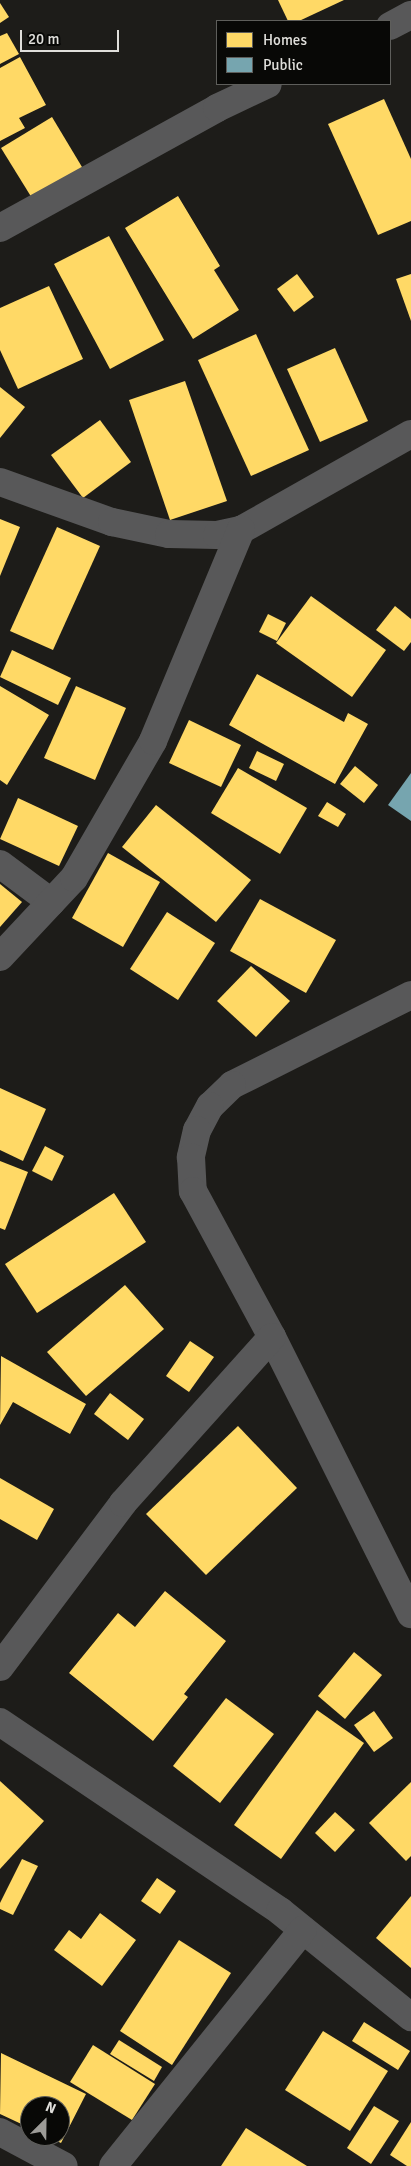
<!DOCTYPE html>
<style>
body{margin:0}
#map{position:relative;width:411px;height:2166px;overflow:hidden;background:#1d1c19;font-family:Signika,sans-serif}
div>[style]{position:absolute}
.homes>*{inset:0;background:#ffd966}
.public>*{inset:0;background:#76a5af}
.minor>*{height:28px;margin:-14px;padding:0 14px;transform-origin:14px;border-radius:14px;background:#585859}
span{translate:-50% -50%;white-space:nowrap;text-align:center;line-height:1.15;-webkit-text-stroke:5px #080806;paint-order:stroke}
.legend{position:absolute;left:216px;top:20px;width:175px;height:65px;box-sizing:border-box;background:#080806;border:1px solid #5e5e5b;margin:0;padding:6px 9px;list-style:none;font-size:15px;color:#e0dfdb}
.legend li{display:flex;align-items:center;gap:10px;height:25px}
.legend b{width:25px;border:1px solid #5e5e5b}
.north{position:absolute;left:20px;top:2096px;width:50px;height:50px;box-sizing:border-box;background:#080806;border:1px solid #5e5e5b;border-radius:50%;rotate:23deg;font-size:14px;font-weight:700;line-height:20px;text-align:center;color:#e0dfdb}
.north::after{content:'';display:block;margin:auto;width:18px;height:22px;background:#9c9b97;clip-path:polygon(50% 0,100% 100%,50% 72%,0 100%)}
.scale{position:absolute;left:20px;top:30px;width:99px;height:22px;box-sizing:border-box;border:2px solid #e0dfdb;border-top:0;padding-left:6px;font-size:15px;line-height:18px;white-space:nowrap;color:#e0dfdb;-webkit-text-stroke:4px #080806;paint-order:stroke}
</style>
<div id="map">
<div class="homes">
<div style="clip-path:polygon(278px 0,344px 0,299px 21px,288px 21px)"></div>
<div style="clip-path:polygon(0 3px,9px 17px,0 23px)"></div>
<div style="clip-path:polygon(7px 33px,19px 54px,0 64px,0 36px)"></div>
<div style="clip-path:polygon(20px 57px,46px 105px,19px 118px,25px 128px,0 141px,0 68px)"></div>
<div style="clip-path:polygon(384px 99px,411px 159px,411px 221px,378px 235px,328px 124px)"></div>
<div style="clip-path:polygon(52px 117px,85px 172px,35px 203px,1px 148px)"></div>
<div style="clip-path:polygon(178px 196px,220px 266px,214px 270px,239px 310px,193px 339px,125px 228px)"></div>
<div style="clip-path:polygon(109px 236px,164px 340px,110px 369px,54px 264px)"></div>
<div style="clip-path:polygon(297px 274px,314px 297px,294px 312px,277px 289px)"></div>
<div style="clip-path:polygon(411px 274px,411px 321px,396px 279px)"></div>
<div style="clip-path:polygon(49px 286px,83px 359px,18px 389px,0 350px,0 308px)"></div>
<div style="clip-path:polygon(256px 334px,309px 450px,251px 476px,198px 360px)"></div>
<div style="clip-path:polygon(335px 348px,368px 421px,320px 442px,287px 369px)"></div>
<div style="clip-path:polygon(185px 381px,227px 501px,170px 520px,129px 400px)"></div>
<div style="clip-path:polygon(0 387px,25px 407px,0 438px)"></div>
<div style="clip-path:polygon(100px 420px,131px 462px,83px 498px,51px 455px)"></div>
<div style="clip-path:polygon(0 519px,20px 527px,0 576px)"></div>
<div style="clip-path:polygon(57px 527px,100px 546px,53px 650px,10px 631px)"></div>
<div style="clip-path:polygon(311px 596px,386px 650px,352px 697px,276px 643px)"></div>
<div style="clip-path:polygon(395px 606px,411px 619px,411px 642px,404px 651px,376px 630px)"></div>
<div style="clip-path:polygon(268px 614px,286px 623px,277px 641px,259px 632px)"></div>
<div style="clip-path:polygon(12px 650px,71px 678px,58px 705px,0 677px)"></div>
<div style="clip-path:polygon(257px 674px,344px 722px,348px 713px,368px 724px,335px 784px,229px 725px)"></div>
<div style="clip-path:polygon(0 686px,49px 715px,7px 785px,0 780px)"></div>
<div style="clip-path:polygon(76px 686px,126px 708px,95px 780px,44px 758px)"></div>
<div style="clip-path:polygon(189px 720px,241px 745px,221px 787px,169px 763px)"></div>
<div style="clip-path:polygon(257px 751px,284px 764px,276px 781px,249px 768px)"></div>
<div style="clip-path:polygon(355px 766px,378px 785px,364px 803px,340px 784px)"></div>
<div style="clip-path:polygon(238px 768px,307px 808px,280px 854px,211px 813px)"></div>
<div style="clip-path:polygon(18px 798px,78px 826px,59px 866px,0 839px)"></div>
<div style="clip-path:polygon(327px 802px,346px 814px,338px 827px,318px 816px)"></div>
<div style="clip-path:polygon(156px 805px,251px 880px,216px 922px,122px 847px)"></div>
<div style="clip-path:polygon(108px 853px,160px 882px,123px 947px,72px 918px)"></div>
<div style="clip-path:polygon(0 884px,22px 902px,0 927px)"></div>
<div style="clip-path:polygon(260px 899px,336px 940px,306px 993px,230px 951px)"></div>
<div style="clip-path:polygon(167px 912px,215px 943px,178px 1000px,130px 969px)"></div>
<div style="clip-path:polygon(251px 966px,290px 1001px,256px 1037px,217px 1001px)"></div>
<div style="clip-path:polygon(0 1088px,46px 1109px,23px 1161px,0 1150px)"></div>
<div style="clip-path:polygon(45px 1146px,64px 1156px,52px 1181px,32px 1171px)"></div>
<div style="clip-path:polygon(0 1161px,28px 1172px,5px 1230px,0 1228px)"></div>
<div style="clip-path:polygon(114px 1193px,146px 1242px,37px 1313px,5px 1264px)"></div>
<div style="clip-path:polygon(125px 1285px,164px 1329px,86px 1396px,47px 1352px)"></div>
<div style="clip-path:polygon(190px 1341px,214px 1357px,189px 1392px,166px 1376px)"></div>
<div style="clip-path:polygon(1px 1356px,86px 1404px,70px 1434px,13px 1402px,0 1425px)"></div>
<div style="clip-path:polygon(110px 1393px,144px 1419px,128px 1440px,94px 1414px)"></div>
<div style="clip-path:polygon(238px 1426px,297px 1488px,206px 1575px,146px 1514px)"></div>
<div style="clip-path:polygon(0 1478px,54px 1509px,37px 1540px,0 1519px)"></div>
<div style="clip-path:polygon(165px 1591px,226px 1641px,184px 1694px,188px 1697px,153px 1741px,69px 1673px,118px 1613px,135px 1627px)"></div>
<div style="clip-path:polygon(354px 1652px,382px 1675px,345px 1719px,318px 1696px)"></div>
<div style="clip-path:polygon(226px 1698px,274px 1734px,220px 1803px,173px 1766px)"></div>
<div style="clip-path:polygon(317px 1710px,364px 1743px,281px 1859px,234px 1825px)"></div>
<div style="clip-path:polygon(374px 1711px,393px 1738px,374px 1752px,354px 1725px)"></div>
<div style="clip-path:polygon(0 1781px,44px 1821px,0 1869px)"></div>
<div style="clip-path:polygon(411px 1782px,411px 1856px,406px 1861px,369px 1823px)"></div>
<div style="clip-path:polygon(335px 1812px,355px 1830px,335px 1852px,315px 1833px)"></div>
<div style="clip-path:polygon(22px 1859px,38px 1866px,13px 1915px,0 1909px,0 1903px)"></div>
<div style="clip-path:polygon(157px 1878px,176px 1891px,160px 1914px,141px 1901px)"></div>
<div style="clip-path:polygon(411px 1896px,411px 1968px,376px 1938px)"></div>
<div style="clip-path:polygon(100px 1913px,136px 1940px,102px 1986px,54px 1950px,69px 1930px,81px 1939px)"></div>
<div style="clip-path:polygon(179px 1940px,231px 1973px,172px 2065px,120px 2031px)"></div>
<div style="clip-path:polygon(364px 2022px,410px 2051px,398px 2070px,352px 2041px)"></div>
<div style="clip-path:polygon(323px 2031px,388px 2071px,350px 2131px,285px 2090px)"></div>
<div style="clip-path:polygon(119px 2040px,162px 2067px,154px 2081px,110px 2054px)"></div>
<div style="clip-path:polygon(93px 2045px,155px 2084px,132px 2120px,70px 2082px)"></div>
<div style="clip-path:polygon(1px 2053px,86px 2094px,61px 2143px,46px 2136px,60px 2136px,60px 2106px,30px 2106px,30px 2128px,0 2114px)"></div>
<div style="clip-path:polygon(374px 2106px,399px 2121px,371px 2164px,347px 2148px)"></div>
<div style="clip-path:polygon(411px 2122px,411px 2166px,407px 2166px,390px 2155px)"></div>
<div style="clip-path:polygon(246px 2128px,307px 2166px,221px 2166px)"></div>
</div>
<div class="public">
<div style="clip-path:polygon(411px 773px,411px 821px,388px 805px)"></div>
</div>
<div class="minor">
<div style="left:390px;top:26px;width:24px;rotate:-28deg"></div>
<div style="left:0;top:228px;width:248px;rotate:-28.9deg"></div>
<div style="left:217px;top:108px;width:56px;rotate:-25.2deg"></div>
<div style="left:0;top:482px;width:119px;rotate:19.7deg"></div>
<div style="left:112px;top:522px;width:58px;rotate:11.9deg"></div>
<div style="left:169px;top:534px;width:48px;rotate:1.2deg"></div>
<div style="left:217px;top:535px;width:25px;rotate:-12deg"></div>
<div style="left:241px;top:530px;width:195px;rotate:-29.5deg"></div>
<div style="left:0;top:864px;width:64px;rotate:36.7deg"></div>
<div style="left:0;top:957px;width:108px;rotate:-46.9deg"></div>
<div style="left:74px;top:878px;width:158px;rotate:-60deg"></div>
<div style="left:153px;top:741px;width:229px;rotate:-67.4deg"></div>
<div style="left:411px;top:995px;width:200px;rotate:153.3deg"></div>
<div style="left:232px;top:1085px;width:30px;rotate:136deg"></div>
<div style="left:210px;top:1106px;width:27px;rotate:118deg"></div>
<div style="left:197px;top:1130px;width:28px;rotate:103deg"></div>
<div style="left:191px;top:1157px;width:34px;rotate:87deg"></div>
<div style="left:193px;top:1191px;width:166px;rotate:61.6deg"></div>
<div style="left:272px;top:1337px;width:310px;rotate:63.4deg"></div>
<div style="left:0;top:1667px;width:205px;rotate:-53.1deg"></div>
<div style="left:123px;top:1503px;width:223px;rotate:-48.1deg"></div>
<div style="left:0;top:1722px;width:338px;rotate:34deg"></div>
<div style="left:280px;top:1911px;width:169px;rotate:39deg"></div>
<div style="left:0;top:2132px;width:72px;rotate:28deg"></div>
<div style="left:113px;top:2166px;width:303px;rotate:-51.2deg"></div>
</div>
<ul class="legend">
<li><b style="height:14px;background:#ffd966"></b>Homes</li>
<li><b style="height:14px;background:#76a5af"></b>Public</li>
</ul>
<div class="north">N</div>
<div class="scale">20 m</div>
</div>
